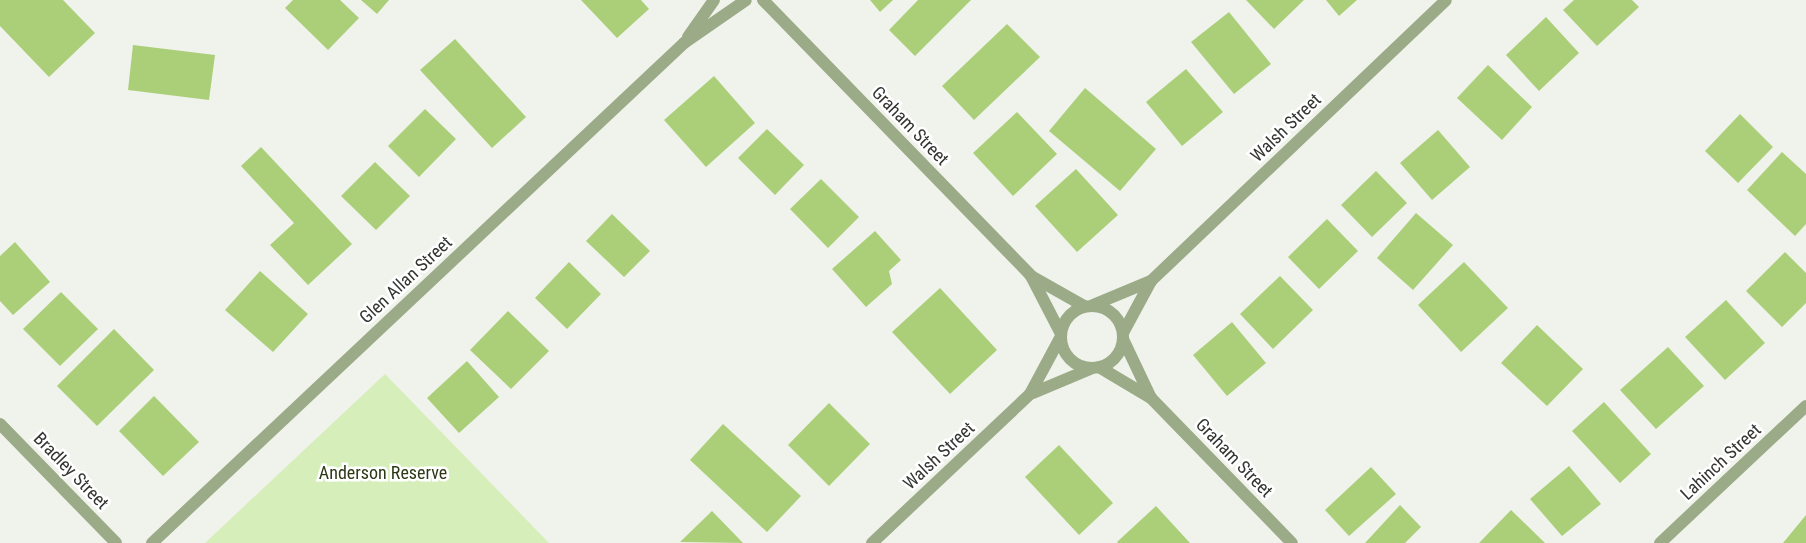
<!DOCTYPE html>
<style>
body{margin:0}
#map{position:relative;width:1806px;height:543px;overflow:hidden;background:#f0f3ec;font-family:"Roboto Condensed",sans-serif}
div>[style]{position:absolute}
.green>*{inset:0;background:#d6eeb9}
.building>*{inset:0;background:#abcf79}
.minor>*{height:12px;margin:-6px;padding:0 6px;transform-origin:6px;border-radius:6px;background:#9bab87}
.minor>.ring{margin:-6px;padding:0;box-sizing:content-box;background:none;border:12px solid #9bab87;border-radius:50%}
span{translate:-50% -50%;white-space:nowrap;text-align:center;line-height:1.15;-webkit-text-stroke:5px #fff;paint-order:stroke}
.street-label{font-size:18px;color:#333532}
.park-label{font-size:18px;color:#2b3915}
</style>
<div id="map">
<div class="green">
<div style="clip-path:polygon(385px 374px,549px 543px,205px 543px)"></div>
</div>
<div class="building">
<div style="clip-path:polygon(0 0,63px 0,95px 33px,49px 77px,0 26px)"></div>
<div style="clip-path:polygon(293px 0,340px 0,359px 18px,328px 50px,285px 8px)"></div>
<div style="clip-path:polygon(361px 0,389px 0,377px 14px)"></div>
<div style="clip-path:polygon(581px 0,641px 0,649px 9px,617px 38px)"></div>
<div style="clip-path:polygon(870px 0,893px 0,880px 12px)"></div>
<div style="clip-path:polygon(918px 0,971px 0,915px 56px,889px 30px)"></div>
<div style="clip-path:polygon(1246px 0,1304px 0,1274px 29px)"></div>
<div style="clip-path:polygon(1326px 0,1357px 0,1339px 16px)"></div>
<div style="clip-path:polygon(1574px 0,1632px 0,1639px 7px,1597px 46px,1563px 10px)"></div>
<div style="clip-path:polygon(1229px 12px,1271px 64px,1234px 94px,1191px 42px)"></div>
<div style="clip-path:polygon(1546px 17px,1579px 53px,1539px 91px,1506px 55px)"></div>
<div style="clip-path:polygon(1007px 24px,1040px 57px,974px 120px,942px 86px)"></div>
<div style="clip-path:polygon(455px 39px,526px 117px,492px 148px,420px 70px)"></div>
<div style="clip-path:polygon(133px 45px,215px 55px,209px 100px,128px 90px)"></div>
<div style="clip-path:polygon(1488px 65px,1532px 107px,1502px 140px,1457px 98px)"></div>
<div style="clip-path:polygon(1186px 69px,1223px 112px,1182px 146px,1146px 102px)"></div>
<div style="clip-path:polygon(714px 76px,755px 123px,706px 167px,664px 120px)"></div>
<div style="clip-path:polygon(1085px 88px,1156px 149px,1120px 191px,1049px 131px)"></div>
<div style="clip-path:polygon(425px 109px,456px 139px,419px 177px,388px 146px)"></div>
<div style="clip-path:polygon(1017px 112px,1057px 154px,1013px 196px,973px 153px)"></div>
<div style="clip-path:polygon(1740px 114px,1773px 147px,1738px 183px,1705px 151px)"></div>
<div style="clip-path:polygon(767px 129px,804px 165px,775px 195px,738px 158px)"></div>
<div style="clip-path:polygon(1438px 130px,1470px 167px,1432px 200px,1400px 163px)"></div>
<div style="clip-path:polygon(261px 147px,352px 244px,308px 285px,270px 245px,294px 223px,241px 166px)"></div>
<div style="clip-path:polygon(1782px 152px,1806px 174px,1806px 224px,1795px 236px,1747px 190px)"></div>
<div style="clip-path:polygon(375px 162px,410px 196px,376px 230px,341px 196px)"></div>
<div style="clip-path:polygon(1076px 169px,1118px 215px,1077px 252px,1035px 206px)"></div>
<div style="clip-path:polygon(1376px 171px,1407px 203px,1372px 237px,1341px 205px)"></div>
<div style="clip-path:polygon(821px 179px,859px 217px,828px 248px,790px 209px)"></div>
<div style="clip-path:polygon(1416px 213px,1453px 245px,1413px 290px,1377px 258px)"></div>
<div style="clip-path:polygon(612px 214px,650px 251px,624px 277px,586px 241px)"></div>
<div style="clip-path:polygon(1327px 219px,1358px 251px,1319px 289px,1288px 257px)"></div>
<div style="clip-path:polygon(875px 231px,901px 260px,889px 271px,892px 284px,866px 307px,832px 269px)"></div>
<div style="clip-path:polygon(15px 242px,50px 282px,13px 315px,0 301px,0 256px)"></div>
<div style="clip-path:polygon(1785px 252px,1806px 273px,1806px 303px,1782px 327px,1746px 291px)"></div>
<div style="clip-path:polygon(569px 262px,601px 294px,567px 329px,535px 298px)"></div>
<div style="clip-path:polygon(1464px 262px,1508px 308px,1461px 352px,1418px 305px)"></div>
<div style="clip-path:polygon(260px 271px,308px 314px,273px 352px,225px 310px)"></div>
<div style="clip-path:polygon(1280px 276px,1313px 310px,1273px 349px,1240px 314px)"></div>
<div style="clip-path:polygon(940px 288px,997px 350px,950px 394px,892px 332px)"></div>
<div style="clip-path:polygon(61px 292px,98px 329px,60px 366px,23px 329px)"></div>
<div style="clip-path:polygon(1726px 300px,1765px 343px,1725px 380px,1685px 337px)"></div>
<div style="clip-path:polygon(508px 311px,549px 351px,511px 389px,470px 350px)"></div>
<div style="clip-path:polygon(1232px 322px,1266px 363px,1227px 396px,1193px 355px)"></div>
<div style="clip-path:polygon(1537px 325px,1583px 369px,1547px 406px,1501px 363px)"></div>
<div style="clip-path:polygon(114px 329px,154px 370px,97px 426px,57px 386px)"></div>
<div style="clip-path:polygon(1668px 347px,1704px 386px,1656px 429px,1620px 390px)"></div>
<div style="clip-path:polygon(467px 361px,499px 397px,459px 433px,427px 398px)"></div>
<div style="clip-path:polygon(154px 396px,199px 442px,163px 476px,119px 431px)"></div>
<div style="clip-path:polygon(1604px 402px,1651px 454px,1620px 483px,1572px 431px)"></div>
<div style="clip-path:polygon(829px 403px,870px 444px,829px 486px,788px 445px)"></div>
<div style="clip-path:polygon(723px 424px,801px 496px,767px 532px,690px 460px)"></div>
<div style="clip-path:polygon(1059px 445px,1113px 503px,1079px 535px,1025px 477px)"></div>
<div style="clip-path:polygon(1569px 466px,1601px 504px,1562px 536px,1530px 499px)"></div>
<div style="clip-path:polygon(1371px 467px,1396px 494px,1349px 536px,1325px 510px)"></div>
<div style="clip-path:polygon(1400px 505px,1421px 527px,1405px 543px,1365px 543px)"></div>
<div style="clip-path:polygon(1156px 506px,1190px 543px,1118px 543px,1117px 542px)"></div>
<div style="clip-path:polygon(1511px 510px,1545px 543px,1479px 543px)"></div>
<div style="clip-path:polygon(712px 511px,743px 543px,680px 542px)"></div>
<div style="clip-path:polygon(1806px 515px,1806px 543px,1783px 543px)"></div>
</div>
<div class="minor">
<div style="left:763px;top:0;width:385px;rotate:45.8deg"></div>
<div style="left:1031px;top:276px;width:63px;rotate:62.6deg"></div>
<div style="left:688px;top:37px;width:45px;rotate:-54.9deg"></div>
<div style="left:1031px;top:276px;width:61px;rotate:29.5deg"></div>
<div style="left:1093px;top:305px;width:63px;rotate:-22.5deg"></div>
<div class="ring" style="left:1061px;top:306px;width:50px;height:50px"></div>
<div style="left:1123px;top:333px;width:59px;rotate:-61.7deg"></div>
<div style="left:1151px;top:281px;width:407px;rotate:-43.6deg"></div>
<div style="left:1123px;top:339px;width:65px;rotate:64.6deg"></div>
<div style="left:1099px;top:367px;width:61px;rotate:30.8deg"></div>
<div style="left:1151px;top:398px;width:202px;rotate:45.8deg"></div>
<div style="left:1033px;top:393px;width:62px;rotate:-22.8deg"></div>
<div style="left:0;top:424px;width:166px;rotate:45.7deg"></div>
<div style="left:152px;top:543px;width:730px;rotate:-43.22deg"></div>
<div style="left:684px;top:43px;width:75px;rotate:-34.7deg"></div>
<div style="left:872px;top:543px;width:217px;rotate:-43.3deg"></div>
<div style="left:1030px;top:394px;width:64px;rotate:-61.8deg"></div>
<div style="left:1660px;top:543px;width:200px;rotate:-43.2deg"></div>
</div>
<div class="street-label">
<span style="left:910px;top:126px;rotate:46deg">Graham Street</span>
<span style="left:1286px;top:128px;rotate:-44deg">Walsh Street</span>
<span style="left:406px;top:280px;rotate:-43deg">Glen Allan Street</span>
<span style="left:939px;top:456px;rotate:-43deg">Walsh Street</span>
<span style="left:1234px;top:458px;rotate:46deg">Graham Street</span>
<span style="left:1721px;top:462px;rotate:-43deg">Lahinch Street</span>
<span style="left:71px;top:471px;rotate:46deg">Bradley Street</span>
</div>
<div class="park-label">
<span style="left:383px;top:473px">Anderson Reserve</span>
</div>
</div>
